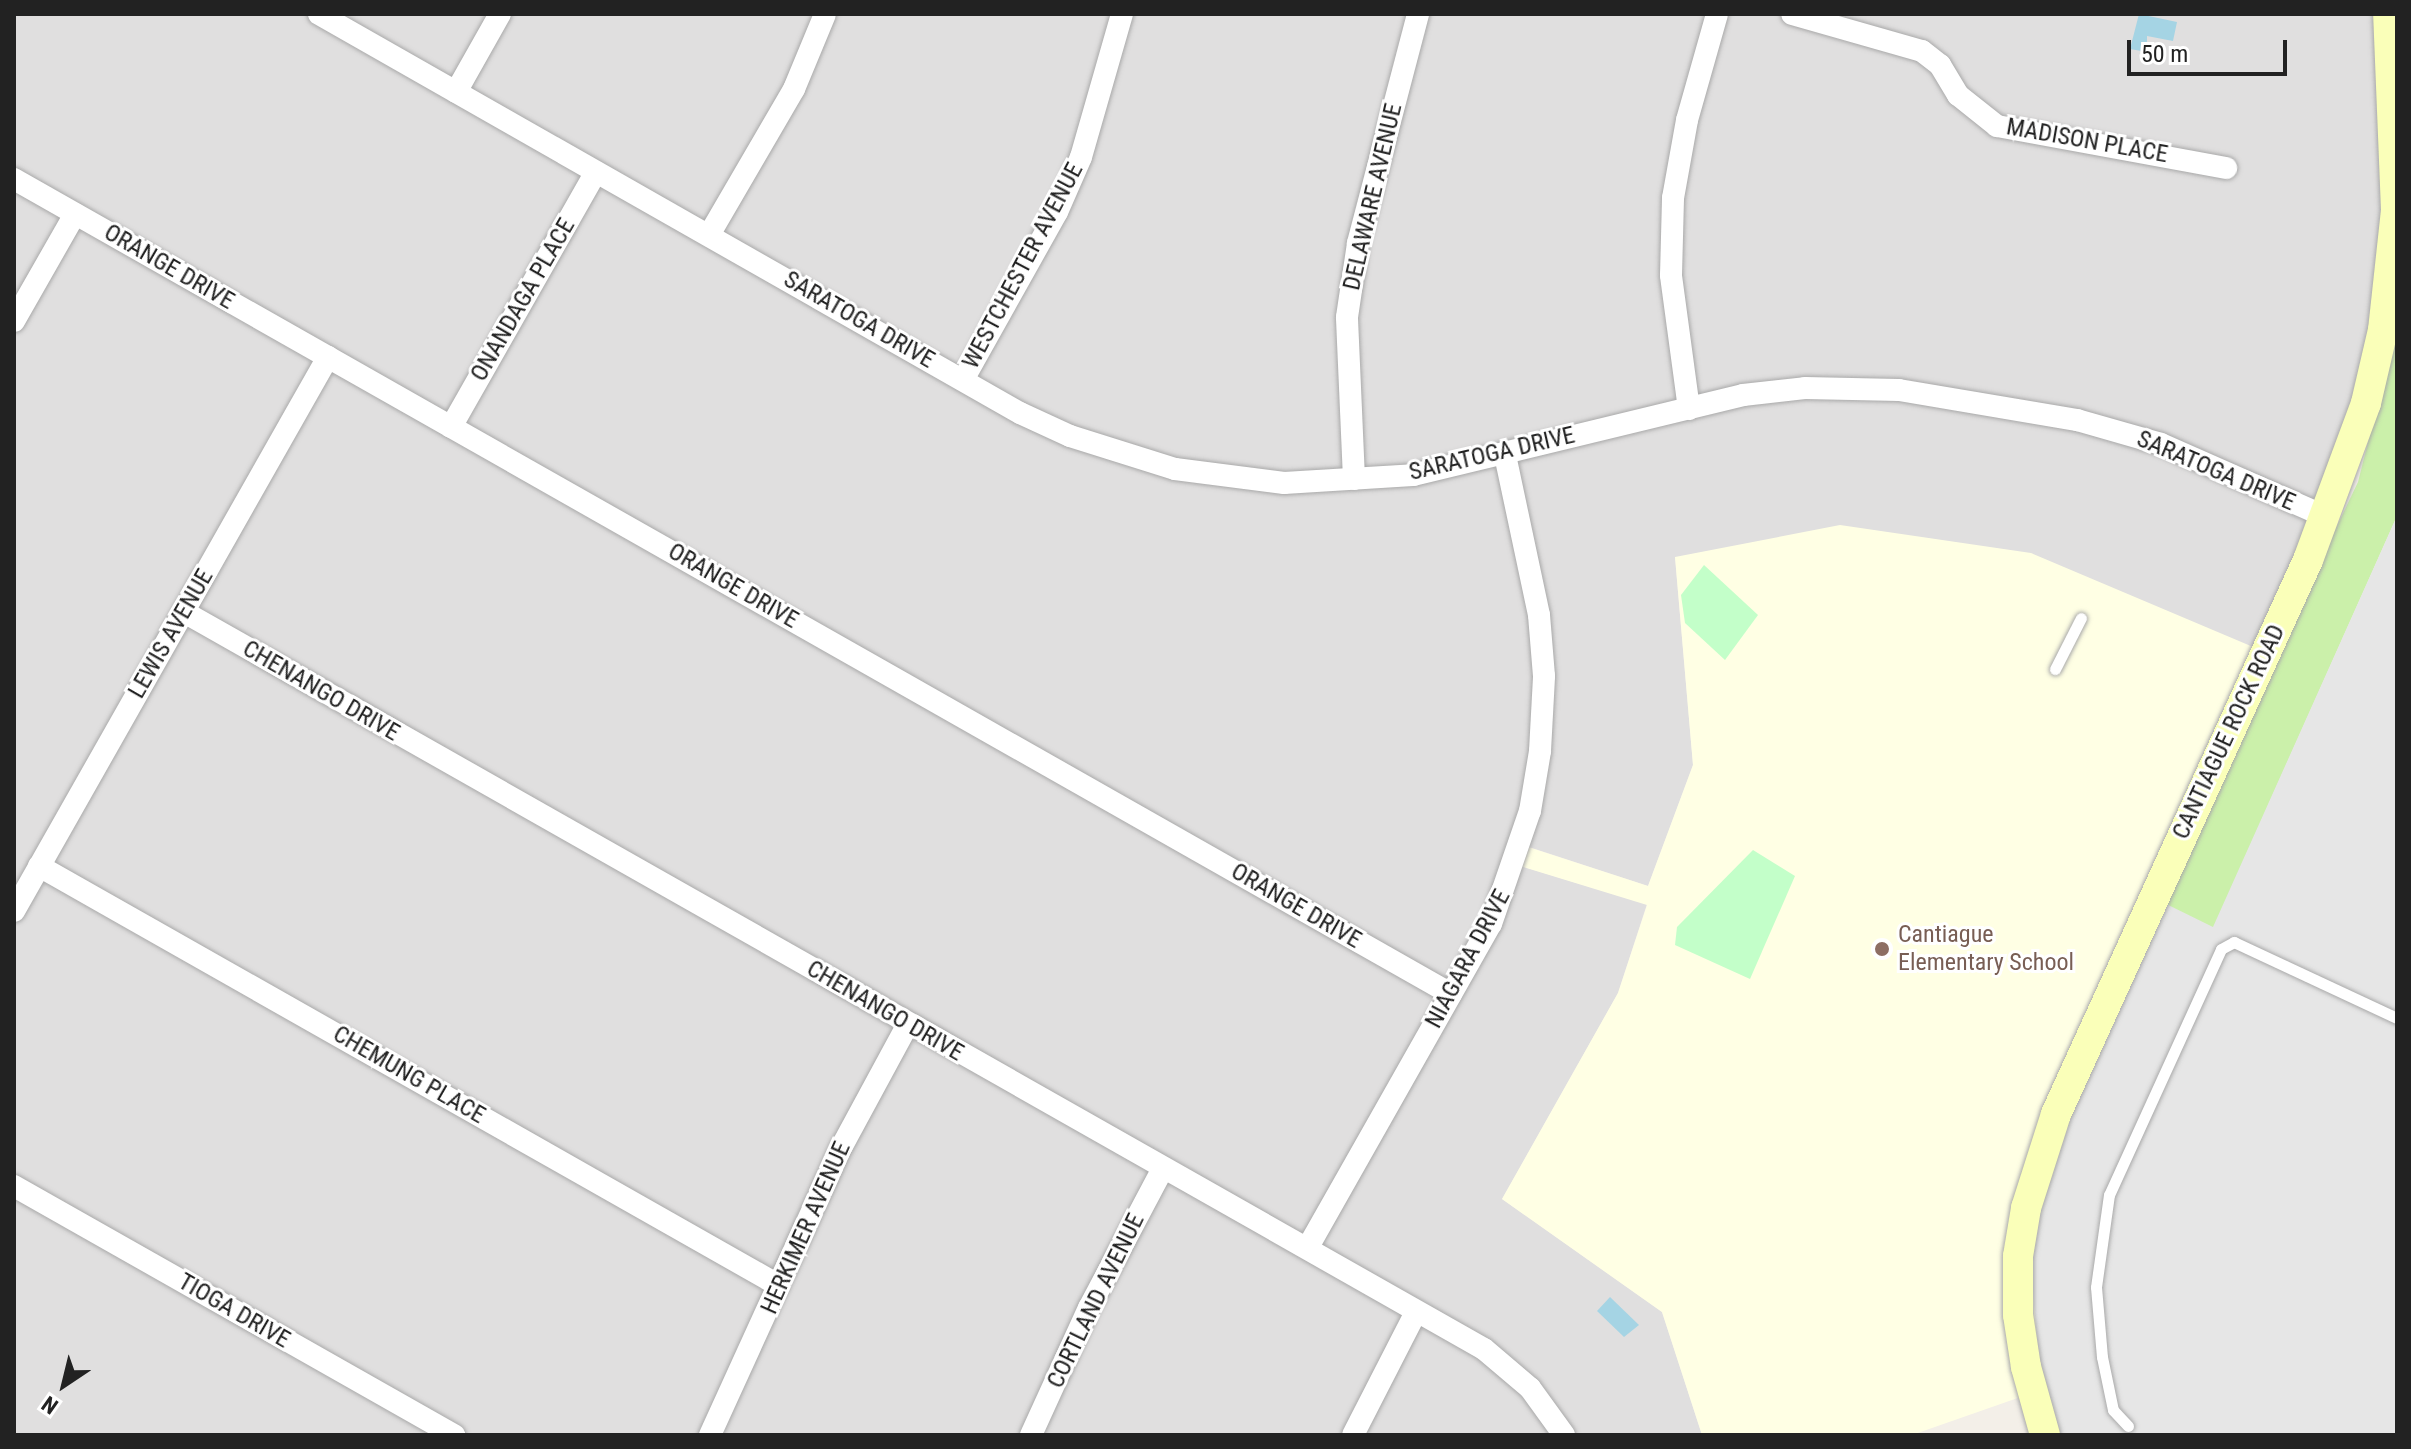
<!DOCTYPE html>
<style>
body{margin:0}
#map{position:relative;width:2411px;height:1449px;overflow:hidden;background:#f3efe8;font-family:"Roboto Condensed",sans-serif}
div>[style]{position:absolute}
.residential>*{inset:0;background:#e0dfdf}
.education>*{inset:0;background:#ffffe4}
.grass>*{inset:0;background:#cbf0aa}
.park>*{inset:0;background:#c3ffc9}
.parking>*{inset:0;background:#e6e6e6}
.water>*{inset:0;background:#a5d4e4}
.roads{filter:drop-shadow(0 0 2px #a9a9a9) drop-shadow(0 0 2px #a9a9a9)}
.lane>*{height:11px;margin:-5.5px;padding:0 5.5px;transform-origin:5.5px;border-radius:5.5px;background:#fff}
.street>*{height:22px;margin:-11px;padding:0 11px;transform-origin:11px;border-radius:11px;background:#fff}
.secondary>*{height:30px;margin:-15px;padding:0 15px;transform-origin:15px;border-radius:15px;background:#faffb9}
.dots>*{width:22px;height:22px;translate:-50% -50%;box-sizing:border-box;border:4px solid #fff;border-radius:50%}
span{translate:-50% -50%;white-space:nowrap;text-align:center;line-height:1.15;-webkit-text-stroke:6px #fff;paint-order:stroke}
.street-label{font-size:24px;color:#222}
.education-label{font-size:24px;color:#785e54}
.left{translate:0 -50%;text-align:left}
.frame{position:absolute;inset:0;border:16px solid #222;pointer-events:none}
.north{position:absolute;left:24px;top:1345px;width:80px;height:80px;-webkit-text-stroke:6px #fff;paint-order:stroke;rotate:215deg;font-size:22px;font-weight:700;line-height:32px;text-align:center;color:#222}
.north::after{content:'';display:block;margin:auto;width:28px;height:36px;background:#222;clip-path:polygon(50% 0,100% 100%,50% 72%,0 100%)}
.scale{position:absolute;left:2127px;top:40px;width:160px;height:36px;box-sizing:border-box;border:4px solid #222;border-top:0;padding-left:10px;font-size:24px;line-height:28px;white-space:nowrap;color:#222;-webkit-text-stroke:6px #fff;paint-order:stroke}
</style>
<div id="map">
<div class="residential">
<div style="clip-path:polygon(14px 14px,2388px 14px,2383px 330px,2265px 652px,1675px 557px,1693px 765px,1648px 886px,1526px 846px,1521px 866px,1647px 904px,1618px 993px,1502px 1199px,1662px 1312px,1702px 1435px,14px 1435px)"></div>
</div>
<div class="education">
<div style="clip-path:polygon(1840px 525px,2031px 553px,2265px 652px,2032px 1393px,1912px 1435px,1702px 1435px,1662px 1312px,1502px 1199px,1618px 993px,1647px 905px,1520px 866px,1525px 846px,1648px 886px,1693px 765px,1675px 557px)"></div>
</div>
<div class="grass">
<div style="clip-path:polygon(2397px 326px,2397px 516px,2093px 1198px,2056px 1114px,2358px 482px)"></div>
</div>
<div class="park">
<div style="clip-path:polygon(1704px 565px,1758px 615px,1725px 660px,1685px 623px,1681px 595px)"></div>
<div style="clip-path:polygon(1753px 850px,1795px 876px,1750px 979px,1675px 945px,1677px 927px)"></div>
</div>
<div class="parking">
<div style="clip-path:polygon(2397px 516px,2397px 1435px,2045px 1435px,2026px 1208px,2154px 898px,2213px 927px)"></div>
</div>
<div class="water">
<div style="clip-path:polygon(2139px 14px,2177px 22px,2173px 41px,2147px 36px,2147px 52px,2130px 49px)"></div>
<div style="clip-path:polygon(1610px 1297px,1639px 1325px,1624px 1337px,1597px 1311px)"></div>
</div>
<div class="roads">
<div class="lane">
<div style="left:2055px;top:669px;width:57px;rotate:-63deg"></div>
<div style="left:2128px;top:1426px;width:22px;rotate:-133deg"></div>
<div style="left:2113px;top:1410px;width:54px;rotate:-101.7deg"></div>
<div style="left:2102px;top:1357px;width:70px;rotate:-94.9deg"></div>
<div style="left:2096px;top:1287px;width:93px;rotate:-82deg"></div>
<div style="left:2109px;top:1195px;width:270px;rotate:-65.5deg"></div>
<div style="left:2221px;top:949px;width:15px;rotate:-28deg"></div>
<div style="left:2234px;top:942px;width:180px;rotate:25deg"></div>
</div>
<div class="street">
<div style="left:319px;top:14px;width:807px;rotate:29.65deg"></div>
<div style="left:1020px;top:413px;width:55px;rotate:24.7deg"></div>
<div style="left:1070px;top:436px;width:110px;rotate:17.4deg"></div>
<div style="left:1175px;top:469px;width:110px;rotate:7.3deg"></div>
<div style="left:1284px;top:483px;width:129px;rotate:-3.5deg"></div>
<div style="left:1413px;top:475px;width:340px;rotate:-13.6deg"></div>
<div style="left:1743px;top:395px;width:62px;rotate:-6.4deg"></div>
<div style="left:1805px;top:388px;width:94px;rotate:1.2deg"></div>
<div style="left:1899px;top:390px;width:181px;rotate:9.6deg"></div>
<div style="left:2077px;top:420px;width:87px;rotate:15.9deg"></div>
<div style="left:2161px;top:444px;width:178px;rotate:23.8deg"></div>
<div style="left:1792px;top:14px;width:135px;rotate:15.9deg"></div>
<div style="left:1922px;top:51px;width:23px;rotate:38deg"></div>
<div style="left:1940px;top:65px;width:35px;rotate:59deg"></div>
<div style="left:1958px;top:95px;width:50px;rotate:38.5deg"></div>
<div style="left:1997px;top:126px;width:233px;rotate:10.4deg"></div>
<div style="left:456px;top:92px;width:90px;rotate:-60.6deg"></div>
<div style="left:14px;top:179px;width:1652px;rotate:29.56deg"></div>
<div style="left:709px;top:235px;width:169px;rotate:-59.8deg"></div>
<div style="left:794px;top:89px;width:81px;rotate:-67.5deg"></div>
<div style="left:14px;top:321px;width:123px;rotate:-60.3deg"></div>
<div style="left:963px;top:380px;width:193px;rotate:-60.8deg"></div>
<div style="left:1057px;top:212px;width:60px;rotate:-66.4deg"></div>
<div style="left:1081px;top:157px;width:149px;rotate:-74deg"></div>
<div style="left:1689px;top:409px;width:135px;rotate:-97.7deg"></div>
<div style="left:1671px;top:275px;width:77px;rotate:-88.5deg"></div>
<div style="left:1673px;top:198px;width:79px;rotate:-79.8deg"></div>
<div style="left:1687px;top:120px;width:110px;rotate:-74.2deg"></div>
<div style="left:451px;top:427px;width:293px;rotate:-60.4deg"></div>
<div style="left:1354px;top:479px;width:162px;rotate:-92.5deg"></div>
<div style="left:1347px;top:317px;width:75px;rotate:-81.5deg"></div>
<div style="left:1358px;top:243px;width:237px;rotate:-75.3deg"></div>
<div style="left:184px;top:612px;width:1494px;rotate:29.55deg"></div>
<div style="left:1484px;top:1349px;width:60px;rotate:40.3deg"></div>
<div style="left:1530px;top:1388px;width:58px;rotate:54.1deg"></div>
<div style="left:39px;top:866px;width:850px;rotate:29.55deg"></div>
<div style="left:14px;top:911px;width:637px;rotate:-60.46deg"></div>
<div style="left:14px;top:1186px;width:506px;rotate:29.51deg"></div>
<div style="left:1308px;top:1247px;width:371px;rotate:-60.5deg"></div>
<div style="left:1491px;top:924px;width:120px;rotate:-71deg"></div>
<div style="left:1530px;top:811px;width:61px;rotate:-80.5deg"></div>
<div style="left:1540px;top:751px;width:75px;rotate:-86.9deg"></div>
<div style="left:1544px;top:676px;width:61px;rotate:-94.7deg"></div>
<div style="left:1539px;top:615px;width:164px;rotate:-102deg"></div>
<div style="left:710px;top:1435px;width:318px;rotate:-65.5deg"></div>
<div style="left:842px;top:1146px;width:139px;rotate:-61.6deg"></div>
<div style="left:1031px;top:1435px;width:140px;rotate:-65.5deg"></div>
<div style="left:1089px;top:1308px;width:158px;rotate:-62.1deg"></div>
<div style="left:1353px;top:1435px;width:138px;rotate:-62.9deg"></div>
</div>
<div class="secondary">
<div style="left:2045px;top:1435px;width:71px;rotate:-105.6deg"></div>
<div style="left:2026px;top:1367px;width:53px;rotate:-98.7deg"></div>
<div style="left:2018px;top:1315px;width:59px;rotate:-90deg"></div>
<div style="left:2018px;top:1256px;width:49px;rotate:-80.5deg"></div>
<div style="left:2026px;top:1208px;width:99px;rotate:-72.3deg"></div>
<div style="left:2056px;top:1114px;width:609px;rotate:-65.54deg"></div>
<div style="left:2308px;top:560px;width:167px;rotate:-69.7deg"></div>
<div style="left:2366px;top:403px;width:75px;rotate:-76.9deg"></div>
<div style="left:2383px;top:330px;width:121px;rotate:-83.8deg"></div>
<div style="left:2396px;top:210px;width:196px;rotate:-92.3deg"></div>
</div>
</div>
<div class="dots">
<div style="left:1882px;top:949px;background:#8d6e63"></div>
</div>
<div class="street-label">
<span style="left:2087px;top:141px;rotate:10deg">MADISON PLACE</span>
<span style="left:1373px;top:197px;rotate:-77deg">DELAWARE AVENUE</span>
<span style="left:1023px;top:266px;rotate:-62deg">WESTCHESTER AVENUE</span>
<span style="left:169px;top:267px;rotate:30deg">ORANGE DRIVE</span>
<span style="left:523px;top:300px;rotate:-60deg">ONANDAGA PLACE</span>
<span style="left:859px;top:320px;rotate:30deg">SARATOGA DRIVE</span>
<span style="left:1492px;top:454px;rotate:-13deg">SARATOGA DRIVE</span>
<span style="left:2216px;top:471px;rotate:23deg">SARATOGA DRIVE</span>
<span style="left:733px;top:586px;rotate:30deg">ORANGE DRIVE</span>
<span style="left:171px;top:634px;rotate:-60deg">LEWIS AVENUE</span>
<span style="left:321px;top:691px;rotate:30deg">CHENANGO DRIVE</span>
<span style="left:2229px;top:732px;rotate:-65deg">CANTIAGUE ROCK ROAD</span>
<span style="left:1296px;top:906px;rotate:30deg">ORANGE DRIVE</span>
<span style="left:1468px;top:959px;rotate:-62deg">NIAGARA DRIVE</span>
<span style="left:885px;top:1011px;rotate:30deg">CHENANGO DRIVE</span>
<span style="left:409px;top:1075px;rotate:30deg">CHEMUNG PLACE</span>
<span style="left:806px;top:1228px;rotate:-66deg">HERKIMER AVENUE</span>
<span style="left:1096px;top:1301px;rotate:-64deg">CORTLAND AVENUE</span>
<span style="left:234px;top:1311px;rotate:30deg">TIOGA DRIVE</span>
</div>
<div class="education-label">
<span class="left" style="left:1898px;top:949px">Cantiague<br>Elementary School</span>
</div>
<div class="frame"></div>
<div class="north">N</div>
<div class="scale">50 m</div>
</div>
